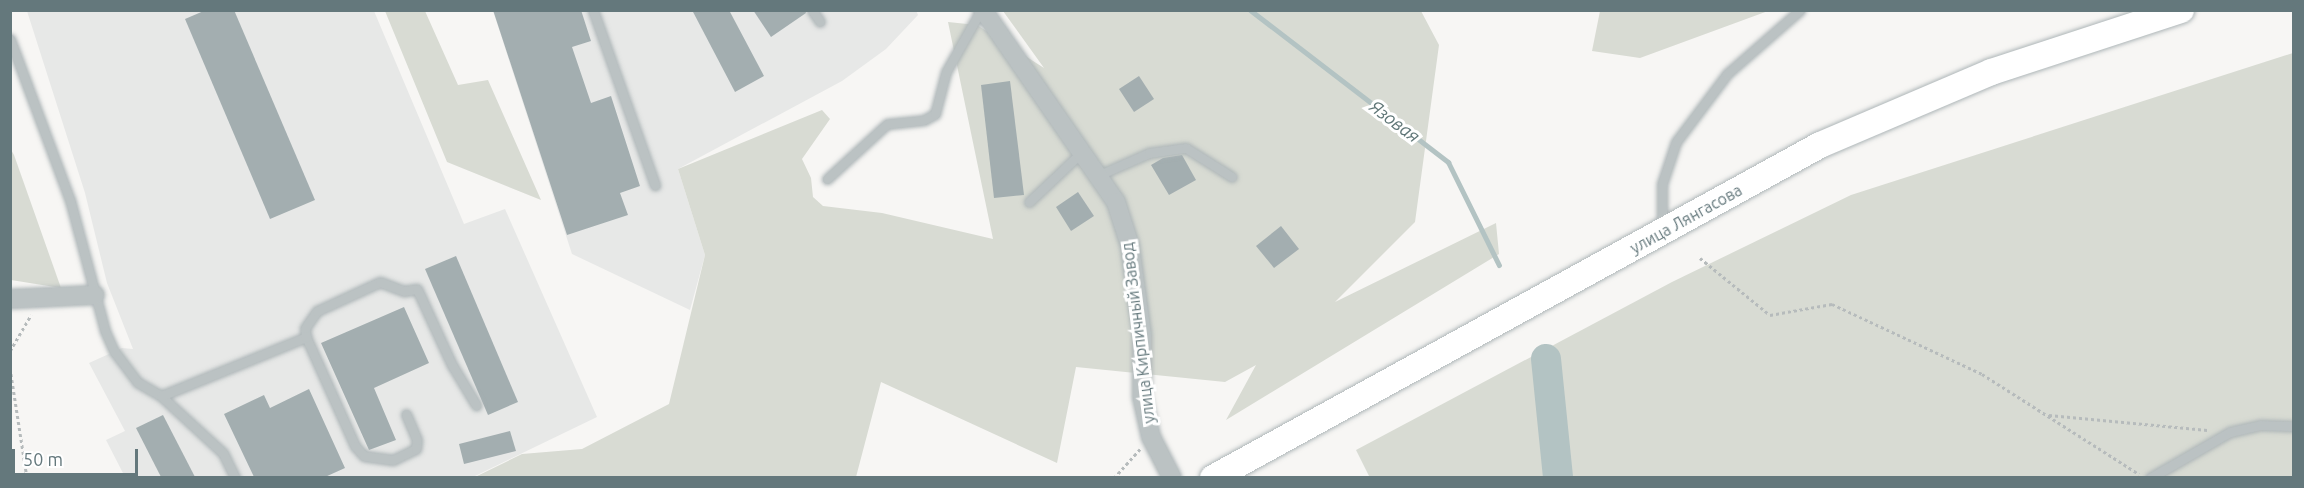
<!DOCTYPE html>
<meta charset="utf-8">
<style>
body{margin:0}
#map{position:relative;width:2304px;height:488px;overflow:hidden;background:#f7f6f4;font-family:Ubuntu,sans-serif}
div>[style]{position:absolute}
.built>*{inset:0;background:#e7e8e7}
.green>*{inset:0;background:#d8dbd3}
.stream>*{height:5px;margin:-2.5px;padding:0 2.5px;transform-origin:2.5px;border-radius:2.5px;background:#b3c3c3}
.river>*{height:30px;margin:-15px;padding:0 15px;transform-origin:15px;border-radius:15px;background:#b3c3c3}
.building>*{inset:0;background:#a3aeb0}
.path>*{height:3px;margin-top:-1.5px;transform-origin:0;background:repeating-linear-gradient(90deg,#b6bbbc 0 3px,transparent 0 6px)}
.roads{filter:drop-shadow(0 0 2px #aeb6b8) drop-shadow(0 0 2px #aeb6b8)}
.lane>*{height:9px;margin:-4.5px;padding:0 4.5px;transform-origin:4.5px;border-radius:4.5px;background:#bbc2c3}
.street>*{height:18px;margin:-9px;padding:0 9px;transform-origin:9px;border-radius:9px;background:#bbc2c3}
.secondary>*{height:26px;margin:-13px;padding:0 13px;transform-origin:13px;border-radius:13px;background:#fff}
span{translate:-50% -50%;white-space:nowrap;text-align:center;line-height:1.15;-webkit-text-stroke:6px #fff;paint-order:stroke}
.street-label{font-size:16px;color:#64787c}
.water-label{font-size:18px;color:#5f7677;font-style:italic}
.frame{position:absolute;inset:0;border:12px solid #64787c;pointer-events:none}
.scale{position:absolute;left:12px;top:449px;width:126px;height:27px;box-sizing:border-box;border:3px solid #64787c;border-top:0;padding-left:8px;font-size:18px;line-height:21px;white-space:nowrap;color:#64787c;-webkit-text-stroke:4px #fff;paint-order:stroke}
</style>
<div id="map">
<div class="built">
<div style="clip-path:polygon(916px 10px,918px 15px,886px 49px,842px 81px,678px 169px,705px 255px,690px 310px,572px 254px,493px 11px)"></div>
<div style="clip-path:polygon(27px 11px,374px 11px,464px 224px,505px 209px,597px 417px,473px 477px,125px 477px,106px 440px,125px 431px,89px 363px,122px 348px,133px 349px,107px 283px,85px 193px)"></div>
</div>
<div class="green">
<div style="clip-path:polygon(385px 11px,425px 11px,458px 85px,488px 80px,541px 200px,447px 162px)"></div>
<div style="clip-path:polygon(1003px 11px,1421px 11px,1439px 45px,1415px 222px,1335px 302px,1496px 223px,1499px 254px,1226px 420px,1256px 365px,1225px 382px,1076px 367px,1057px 463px,881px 382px,856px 477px,473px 478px,522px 454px,582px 449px,669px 404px,705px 255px,678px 169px,822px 110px,830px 119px,802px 159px,811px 178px,813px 197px,823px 206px,882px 213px,993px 239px,948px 22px,977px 25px,1044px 68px)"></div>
<div style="clip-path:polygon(1600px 11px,1600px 10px,1768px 11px,1640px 58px,1592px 51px)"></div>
<div style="clip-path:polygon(2293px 53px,2293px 477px,1370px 478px,1356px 450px,1672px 282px,1851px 195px)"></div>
<div style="clip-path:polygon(10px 148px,14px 155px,61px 288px,11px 280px)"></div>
</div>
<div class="stream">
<div style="left:1250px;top:10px;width:250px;rotate:37.5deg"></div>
<div style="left:1448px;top:162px;width:115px;rotate:63.7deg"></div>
</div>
<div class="river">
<div style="left:1546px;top:359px;width:120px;rotate:84.2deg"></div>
</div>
<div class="building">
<div style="clip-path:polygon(206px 10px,234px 10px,315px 200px,270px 219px,185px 19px)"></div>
<div style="clip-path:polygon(493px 10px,581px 10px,591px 41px,572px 47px,591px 103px,611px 96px,640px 186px,620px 193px,628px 215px,567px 235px)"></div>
<div style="clip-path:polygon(692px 10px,729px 10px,764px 76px,735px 92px)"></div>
<div style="clip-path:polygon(753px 10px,805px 10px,806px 13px,771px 37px)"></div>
<div style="clip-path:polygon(1139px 76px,1154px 99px,1134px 112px,1119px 89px)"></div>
<div style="clip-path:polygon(1010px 81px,1024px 195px,994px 198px,981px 85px)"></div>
<div style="clip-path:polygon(1182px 155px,1196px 180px,1169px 195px,1151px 165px,1163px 158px)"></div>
<div style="clip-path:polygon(1078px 192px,1094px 216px,1071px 231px,1056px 207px)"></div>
<div style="clip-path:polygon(1281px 226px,1299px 249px,1274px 268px,1256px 246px)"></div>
<div style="clip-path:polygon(456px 256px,518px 402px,488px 415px,425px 269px)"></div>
<div style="clip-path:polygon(404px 307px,429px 363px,374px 388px,396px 440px,369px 450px,321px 343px)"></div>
<div style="clip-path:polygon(309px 389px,345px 468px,325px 477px,254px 477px,224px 414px,264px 395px,270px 408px)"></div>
<div style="clip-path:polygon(163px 415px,195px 477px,161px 477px,136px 428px)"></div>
<div style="clip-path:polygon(510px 431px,516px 451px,464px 464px,459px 444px)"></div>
</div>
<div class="path">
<div style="left:1700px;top:258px;width:90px;rotate:39.2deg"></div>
<div style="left:1770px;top:315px;width:63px;rotate:-10.1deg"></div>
<div style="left:1832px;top:304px;width:166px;rotate:25deg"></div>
<div style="left:1982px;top:374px;width:186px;rotate:32.5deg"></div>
<div style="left:10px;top:351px;width:42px;rotate:-59.7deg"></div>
<div style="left:10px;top:368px;width:111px;rotate:81.2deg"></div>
<div style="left:2049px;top:415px;width:159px;rotate:5.4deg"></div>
<div style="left:1114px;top:478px;width:39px;rotate:-48deg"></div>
</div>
<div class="roads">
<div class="lane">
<div style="left:593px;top:10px;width:186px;rotate:70.5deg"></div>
<div style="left:812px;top:10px;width:14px;rotate:56deg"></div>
<div style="left:10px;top:39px;width:172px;rotate:69.6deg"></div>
<div style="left:70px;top:200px;width:136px;rotate:75deg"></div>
<div style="left:105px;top:331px;width:22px;rotate:66deg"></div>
<div style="left:114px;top:351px;width:39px;rotate:53deg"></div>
<div style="left:137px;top:382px;width:28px;rotate:30deg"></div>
<div style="left:161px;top:396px;width:84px;rotate:42.6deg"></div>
<div style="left:223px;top:453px;width:28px;rotate:64deg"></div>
<div style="left:1099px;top:175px;width:55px;rotate:-23.7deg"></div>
<div style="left:1149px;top:153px;width:37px;rotate:-8deg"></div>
<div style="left:1186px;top:148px;width:54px;rotate:32.2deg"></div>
<div style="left:827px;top:179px;width:81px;rotate:-42.5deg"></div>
<div style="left:887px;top:124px;width:37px;rotate:-6deg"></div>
<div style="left:924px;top:120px;width:13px;rotate:-29deg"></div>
<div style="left:935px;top:114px;width:43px;rotate:-75.3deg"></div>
<div style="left:946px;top:72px;width:71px;rotate:-60.6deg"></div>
<div style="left:1029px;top:202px;width:76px;rotate:-43.4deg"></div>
<div style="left:1662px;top:229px;width:45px;rotate:-90deg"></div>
<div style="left:1662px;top:184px;width:44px;rotate:-71.6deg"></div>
<div style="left:1676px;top:142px;width:85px;rotate:-53.1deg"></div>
<div style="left:1727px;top:74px;width:97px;rotate:-41.2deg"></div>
<div style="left:306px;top:337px;width:120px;rotate:65.8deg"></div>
<div style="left:355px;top:446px;width:13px;rotate:48deg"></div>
<div style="left:364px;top:456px;width:29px;rotate:8deg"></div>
<div style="left:393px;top:460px;width:25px;rotate:-26deg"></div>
<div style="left:416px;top:449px;width:9px;rotate:-84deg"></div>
<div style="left:417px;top:440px;width:28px;rotate:-113deg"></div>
<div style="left:161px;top:396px;width:157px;rotate:-22.1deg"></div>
<div style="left:306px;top:337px;width:9px;rotate:-96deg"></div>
<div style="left:305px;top:328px;width:21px;rotate:-55deg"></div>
<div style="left:317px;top:311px;width:69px;rotate:-24.7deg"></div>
<div style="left:380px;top:282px;width:26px;rotate:21deg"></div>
<div style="left:404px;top:291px;width:13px;rotate:-9deg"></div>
<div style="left:417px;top:289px;width:84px;rotate:65.3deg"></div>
<div style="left:452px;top:365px;width:47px;rotate:59deg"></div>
<div style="left:2150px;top:478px;width:92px;rotate:-29.9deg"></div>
<div style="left:2230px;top:432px;width:31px;rotate:-13deg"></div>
<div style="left:2260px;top:425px;width:34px;rotate:2deg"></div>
</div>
<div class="street">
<div style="left:983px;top:10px;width:234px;rotate:55.3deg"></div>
<div style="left:1116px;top:202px;width:46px;rotate:72.3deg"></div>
<div style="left:1130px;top:246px;width:90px;rotate:82.3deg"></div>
<div style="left:1142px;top:335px;width:62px;rotate:90deg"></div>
<div style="left:1142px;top:397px;width:41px;rotate:77.3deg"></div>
<div style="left:1151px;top:437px;width:46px;rotate:62.9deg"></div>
<div style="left:10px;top:299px;width:85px;rotate:-2.7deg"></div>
</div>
<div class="secondary">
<div style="left:1213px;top:478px;width:692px;rotate:-28.75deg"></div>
<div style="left:1820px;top:145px;width:186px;rotate:-23.1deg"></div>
<div style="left:1991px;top:72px;width:200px;rotate:-18.1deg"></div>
</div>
</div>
<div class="street-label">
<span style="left:1686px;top:219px;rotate:-29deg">улица Лянгасова</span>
<span style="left:1138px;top:333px;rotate:-97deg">улица Кирпичный Завод</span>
</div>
<div class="water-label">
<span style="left:1395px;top:121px;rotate:37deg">Язовая</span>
</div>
<div class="frame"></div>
<div class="scale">50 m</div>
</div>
